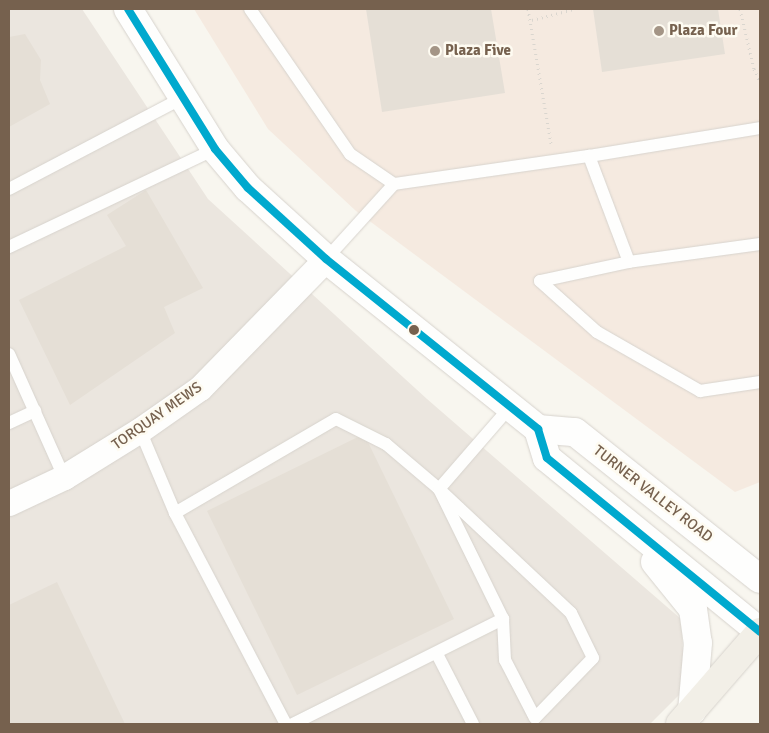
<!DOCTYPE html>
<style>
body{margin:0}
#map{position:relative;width:769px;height:733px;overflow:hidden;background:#f8f6ef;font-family:Signika,sans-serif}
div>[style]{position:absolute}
.commercial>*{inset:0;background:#f5eae0}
.industrial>*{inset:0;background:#ebe6df}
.building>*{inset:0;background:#e5dfd6}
.path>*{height:3px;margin-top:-1.5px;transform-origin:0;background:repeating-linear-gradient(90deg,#dad6cf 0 1px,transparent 0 5px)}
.roads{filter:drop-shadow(0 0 1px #d7d3cd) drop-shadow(0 0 1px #d7d3cd)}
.lane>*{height:12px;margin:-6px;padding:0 6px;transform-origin:6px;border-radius:6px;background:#fefefd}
.street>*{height:25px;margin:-12.5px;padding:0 12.5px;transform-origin:12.5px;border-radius:12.5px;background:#fefefd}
.secondary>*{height:28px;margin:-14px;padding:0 14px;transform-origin:14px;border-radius:14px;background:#fefefd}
.primary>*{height:28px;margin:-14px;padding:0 14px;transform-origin:14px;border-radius:14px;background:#f2efe7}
.bus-1>*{height:8px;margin:-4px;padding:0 4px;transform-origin:4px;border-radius:4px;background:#00a9ce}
.dots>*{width:14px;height:14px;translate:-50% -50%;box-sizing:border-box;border:2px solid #fefbf1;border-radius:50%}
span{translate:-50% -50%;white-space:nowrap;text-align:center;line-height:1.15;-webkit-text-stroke:5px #fefbf1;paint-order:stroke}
.poi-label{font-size:15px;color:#76614e;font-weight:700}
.left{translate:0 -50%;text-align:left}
.street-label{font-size:15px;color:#76614e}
.frame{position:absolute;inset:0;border:10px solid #76614e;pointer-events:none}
</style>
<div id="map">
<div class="commercial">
<div style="clip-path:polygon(194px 9px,760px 9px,760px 482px,735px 492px,356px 211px,268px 129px)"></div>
</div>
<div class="industrial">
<div style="clip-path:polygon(9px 9px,82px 9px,208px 199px,427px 399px,681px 619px,685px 689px,650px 724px,9px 724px)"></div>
</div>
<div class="building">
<div style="clip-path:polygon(366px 9px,491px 9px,505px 93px,382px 112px)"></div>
<div style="clip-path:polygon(593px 9px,718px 9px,725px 54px,602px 72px)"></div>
<div style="clip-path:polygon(25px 34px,41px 60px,40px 80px,50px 104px,9px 127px,9px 37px)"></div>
<div style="clip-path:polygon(146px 190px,203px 288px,164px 307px,175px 333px,70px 405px,19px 300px,126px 246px,107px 215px)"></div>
<div style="clip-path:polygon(364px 434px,454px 619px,297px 695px,207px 511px)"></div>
<div style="clip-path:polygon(57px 582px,125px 724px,9px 724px,9px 605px)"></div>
</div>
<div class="path">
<div style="left:528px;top:9px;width:137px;rotate:80.3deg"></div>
<div style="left:740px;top:9px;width:62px;rotate:76.9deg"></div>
<div style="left:754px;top:69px;width:14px;rotate:65deg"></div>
<div style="left:532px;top:20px;width:43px;rotate:-14.7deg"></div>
</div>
<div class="roads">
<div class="lane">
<div style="left:250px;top:9px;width:176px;rotate:55.4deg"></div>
<div style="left:350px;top:154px;width:53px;rotate:34.3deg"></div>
<div style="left:394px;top:184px;width:197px;rotate:-8.2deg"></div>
<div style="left:589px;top:156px;width:113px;rotate:69.3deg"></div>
<div style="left:589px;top:156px;width:173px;rotate:-9.3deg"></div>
<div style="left:9px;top:189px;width:195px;rotate:-27.7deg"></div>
<div style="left:760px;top:244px;width:132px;rotate:172.2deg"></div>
<div style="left:629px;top:262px;width:91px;rotate:167.9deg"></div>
<div style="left:540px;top:281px;width:76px;rotate:41.8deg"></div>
<div style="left:597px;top:332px;width:119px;rotate:29.8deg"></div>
<div style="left:700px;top:391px;width:61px;rotate:-8.5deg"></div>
<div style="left:9px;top:247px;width:228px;rotate:-25.4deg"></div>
<div style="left:326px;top:259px;width:101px;rotate:-47.8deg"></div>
<div style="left:9px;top:354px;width:135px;rotate:65.9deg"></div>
<div style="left:9px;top:423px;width:29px;rotate:-25deg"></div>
<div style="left:140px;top:430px;width:90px;rotate:67.1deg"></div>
<div style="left:175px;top:513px;width:186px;rotate:-30.3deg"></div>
<div style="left:336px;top:419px;width:56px;rotate:26.6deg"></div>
<div style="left:386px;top:444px;width:70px;rotate:40.3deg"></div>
<div style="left:439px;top:489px;width:181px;rotate:43.2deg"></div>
<div style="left:571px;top:613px;width:50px;rotate:63.9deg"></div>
<div style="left:593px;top:658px;width:83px;rotate:134deg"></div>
<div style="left:535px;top:718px;width:65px;rotate:-117.3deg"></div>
<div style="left:505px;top:660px;width:41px;rotate:-92.8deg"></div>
<div style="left:175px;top:513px;width:238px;rotate:62.3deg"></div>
<div style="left:437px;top:654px;width:79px;rotate:62.8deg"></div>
<div style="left:293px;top:724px;width:235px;rotate:-26.6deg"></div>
<div style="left:503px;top:619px;width:145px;rotate:-116.2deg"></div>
<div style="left:439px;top:489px;width:110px;rotate:-49.1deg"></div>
</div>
<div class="street">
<div style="left:9px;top:503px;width:61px;rotate:-25.3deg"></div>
<div style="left:64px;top:477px;width:89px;rotate:-31.7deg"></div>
<div style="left:140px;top:430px;width:73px;rotate:-35deg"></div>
<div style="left:200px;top:388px;width:180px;rotate:-45.7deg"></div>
</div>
<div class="secondary">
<div style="left:128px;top:9px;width:165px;rotate:58.1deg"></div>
<div style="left:215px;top:149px;width:51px;rotate:49.8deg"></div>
<div style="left:248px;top:188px;width:105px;rotate:42.3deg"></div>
<div style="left:326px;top:259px;width:272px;rotate:38.7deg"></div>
<div style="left:538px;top:429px;width:30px;rotate:73deg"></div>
<div style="left:547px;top:458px;width:275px;rotate:39.2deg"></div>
<div style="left:538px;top:429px;width:37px;rotate:5deg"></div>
<div style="left:575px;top:432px;width:236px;rotate:38.5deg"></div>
<div style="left:655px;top:562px;width:60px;rotate:51deg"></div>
<div style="left:693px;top:609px;width:34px;rotate:82deg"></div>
<div style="left:698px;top:643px;width:68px;rotate:95deg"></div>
</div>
<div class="primary">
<div style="left:680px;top:724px;width:122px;rotate:-49deg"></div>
</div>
</div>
<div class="bus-1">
<div style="left:128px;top:9px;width:165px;rotate:58.1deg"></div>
<div style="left:215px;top:149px;width:51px;rotate:49.8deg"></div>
<div style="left:248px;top:188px;width:105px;rotate:42.3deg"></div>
<div style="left:326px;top:259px;width:272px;rotate:38.7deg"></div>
<div style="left:538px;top:429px;width:30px;rotate:73deg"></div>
<div style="left:547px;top:458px;width:275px;rotate:39.2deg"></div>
</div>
<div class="dots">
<div style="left:659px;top:31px;background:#a49586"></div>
<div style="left:435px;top:51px;background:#a49586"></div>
<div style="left:414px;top:330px;background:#76614e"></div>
</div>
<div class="poi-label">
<span class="left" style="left:669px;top:31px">Plaza Four</span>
<span class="left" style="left:445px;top:51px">Plaza Five</span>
</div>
<div class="street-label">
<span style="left:157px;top:416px;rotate:-35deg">TORQUAY MEWS</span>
<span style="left:653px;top:494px;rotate:38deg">TURNER VALLEY ROAD</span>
</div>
<div class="frame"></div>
</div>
